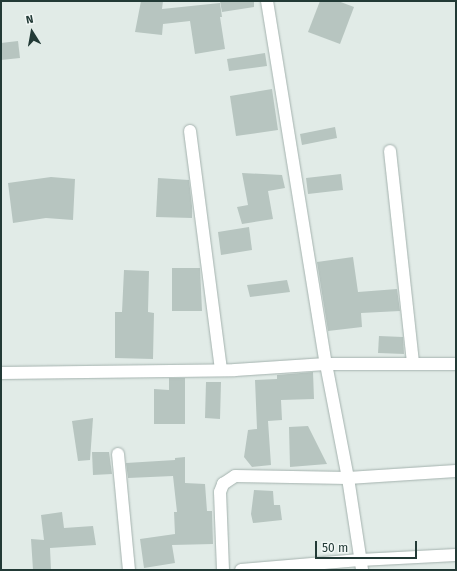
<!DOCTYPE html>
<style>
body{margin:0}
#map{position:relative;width:457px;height:571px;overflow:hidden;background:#e1ebe7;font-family:"Fira Sans",sans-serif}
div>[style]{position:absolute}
.building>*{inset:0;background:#b7c5c0}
.roads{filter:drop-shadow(0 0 1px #a4b2ae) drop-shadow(0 0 1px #a4b2ae)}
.minor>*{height:12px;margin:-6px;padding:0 6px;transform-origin:6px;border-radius:6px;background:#fff}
span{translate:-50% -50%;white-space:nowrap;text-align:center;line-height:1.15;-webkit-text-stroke:3px #f1f7f5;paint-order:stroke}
.frame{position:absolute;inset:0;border:2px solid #223a36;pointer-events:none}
.north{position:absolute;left:12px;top:12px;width:40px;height:40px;-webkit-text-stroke:3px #f1f7f5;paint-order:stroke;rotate:349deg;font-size:11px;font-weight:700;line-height:16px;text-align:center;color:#223a36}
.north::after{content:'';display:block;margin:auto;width:14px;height:18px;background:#223a36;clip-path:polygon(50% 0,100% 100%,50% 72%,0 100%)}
.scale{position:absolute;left:315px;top:541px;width:102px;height:18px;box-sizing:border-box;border:2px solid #223a36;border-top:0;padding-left:5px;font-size:12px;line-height:14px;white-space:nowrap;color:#223a36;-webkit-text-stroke:3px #f1f7f5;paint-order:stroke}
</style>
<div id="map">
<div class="building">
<div style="clip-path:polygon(141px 1px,163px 1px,162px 9px,220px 3px,222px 17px,220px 17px,225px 49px,195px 54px,190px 21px,163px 24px,162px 35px,135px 32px)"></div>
<div style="clip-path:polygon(220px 1px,254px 1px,254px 7px,222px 12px)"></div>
<div style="clip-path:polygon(320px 1px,338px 1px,354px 7px,340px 44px,308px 32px)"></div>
<div style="clip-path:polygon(18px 41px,20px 58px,1px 60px,1px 43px)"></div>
<div style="clip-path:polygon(265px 53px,267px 66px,229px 71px,227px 59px)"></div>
<div style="clip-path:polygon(272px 89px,278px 130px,236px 136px,230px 96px)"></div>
<div style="clip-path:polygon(335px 127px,337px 138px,302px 145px,300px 134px)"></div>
<div style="clip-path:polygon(242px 173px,282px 175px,285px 188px,268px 191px,273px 219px,242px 224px,237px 207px,248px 205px)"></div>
<div style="clip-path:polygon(341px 174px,343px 190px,308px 194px,306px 178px)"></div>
<div style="clip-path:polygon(51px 177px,75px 179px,73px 220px,46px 218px,13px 223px,8px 183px)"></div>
<div style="clip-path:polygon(158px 178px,189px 180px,192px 206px,192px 218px,156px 217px)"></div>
<div style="clip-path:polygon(249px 227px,252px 250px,221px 255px,218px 232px)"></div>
<div style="clip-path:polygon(353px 257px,358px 292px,397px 289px,400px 311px,361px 313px,362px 327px,328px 331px,317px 262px)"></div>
<div style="clip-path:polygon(172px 268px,200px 268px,202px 311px,172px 311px)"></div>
<div style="clip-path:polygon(124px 270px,149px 271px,148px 312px,154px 313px,153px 359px,115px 358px,115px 312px,122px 312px)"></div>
<div style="clip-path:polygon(287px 280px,290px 292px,250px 297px,247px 285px)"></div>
<div style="clip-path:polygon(379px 336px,403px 337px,404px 354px,378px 353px)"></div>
<div style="clip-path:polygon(313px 372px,314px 399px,281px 400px,282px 420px,268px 421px,271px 465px,252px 467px,244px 457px,248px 430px,257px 429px,255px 380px,277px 379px,277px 375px)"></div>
<div style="clip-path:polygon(169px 378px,185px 378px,185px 424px,154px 424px,154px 389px,169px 390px)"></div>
<div style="clip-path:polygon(206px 382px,221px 382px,220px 419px,205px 418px)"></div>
<div style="clip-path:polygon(93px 418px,90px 460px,78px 461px,72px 421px)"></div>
<div style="clip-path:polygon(308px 426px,327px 464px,290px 467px,289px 427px)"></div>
<div style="clip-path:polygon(92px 452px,109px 452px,112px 474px,93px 475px)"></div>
<div style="clip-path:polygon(185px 457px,185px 483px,205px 484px,207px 511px,212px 511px,213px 544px,172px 545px,175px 563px,144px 568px,140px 539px,175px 534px,174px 512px,177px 512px,173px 476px,128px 478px,126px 463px,175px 460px,175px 458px)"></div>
<div style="clip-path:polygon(254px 490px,273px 491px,274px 505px,280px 505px,282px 520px,253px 523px,251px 514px)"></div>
<div style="clip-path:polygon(62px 512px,64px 528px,93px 526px,96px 545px,50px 548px,51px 570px,33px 570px,31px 539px,44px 540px,41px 515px)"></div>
</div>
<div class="roads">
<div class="minor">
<div style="left:267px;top:1px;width:368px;rotate:80.8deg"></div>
<div style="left:326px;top:364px;width:116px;rotate:79.1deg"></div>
<div style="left:348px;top:478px;width:93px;rotate:81.3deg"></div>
<div style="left:190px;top:131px;width:241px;rotate:82.6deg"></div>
<div style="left:390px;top:151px;width:214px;rotate:83.8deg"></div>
<div style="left:1px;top:373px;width:234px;rotate:-0.7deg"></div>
<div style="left:235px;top:370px;width:91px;rotate:-3.8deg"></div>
<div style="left:326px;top:364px;width:130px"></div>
<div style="left:118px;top:454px;width:117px;rotate:84.6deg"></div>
<div style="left:223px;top:570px;width:78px;rotate:-92.2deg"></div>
<div style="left:220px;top:492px;width:9px;rotate:-69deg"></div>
<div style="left:223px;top:484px;width:14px;rotate:-34deg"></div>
<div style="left:235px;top:476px;width:113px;rotate:1deg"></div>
<div style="left:348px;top:478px;width:108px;rotate:-3.7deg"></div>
<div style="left:241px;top:570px;width:119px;rotate:-4.8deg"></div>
<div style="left:360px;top:560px;width:96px;rotate:-3deg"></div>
</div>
</div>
<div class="frame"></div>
<div class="north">N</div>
<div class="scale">50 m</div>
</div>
